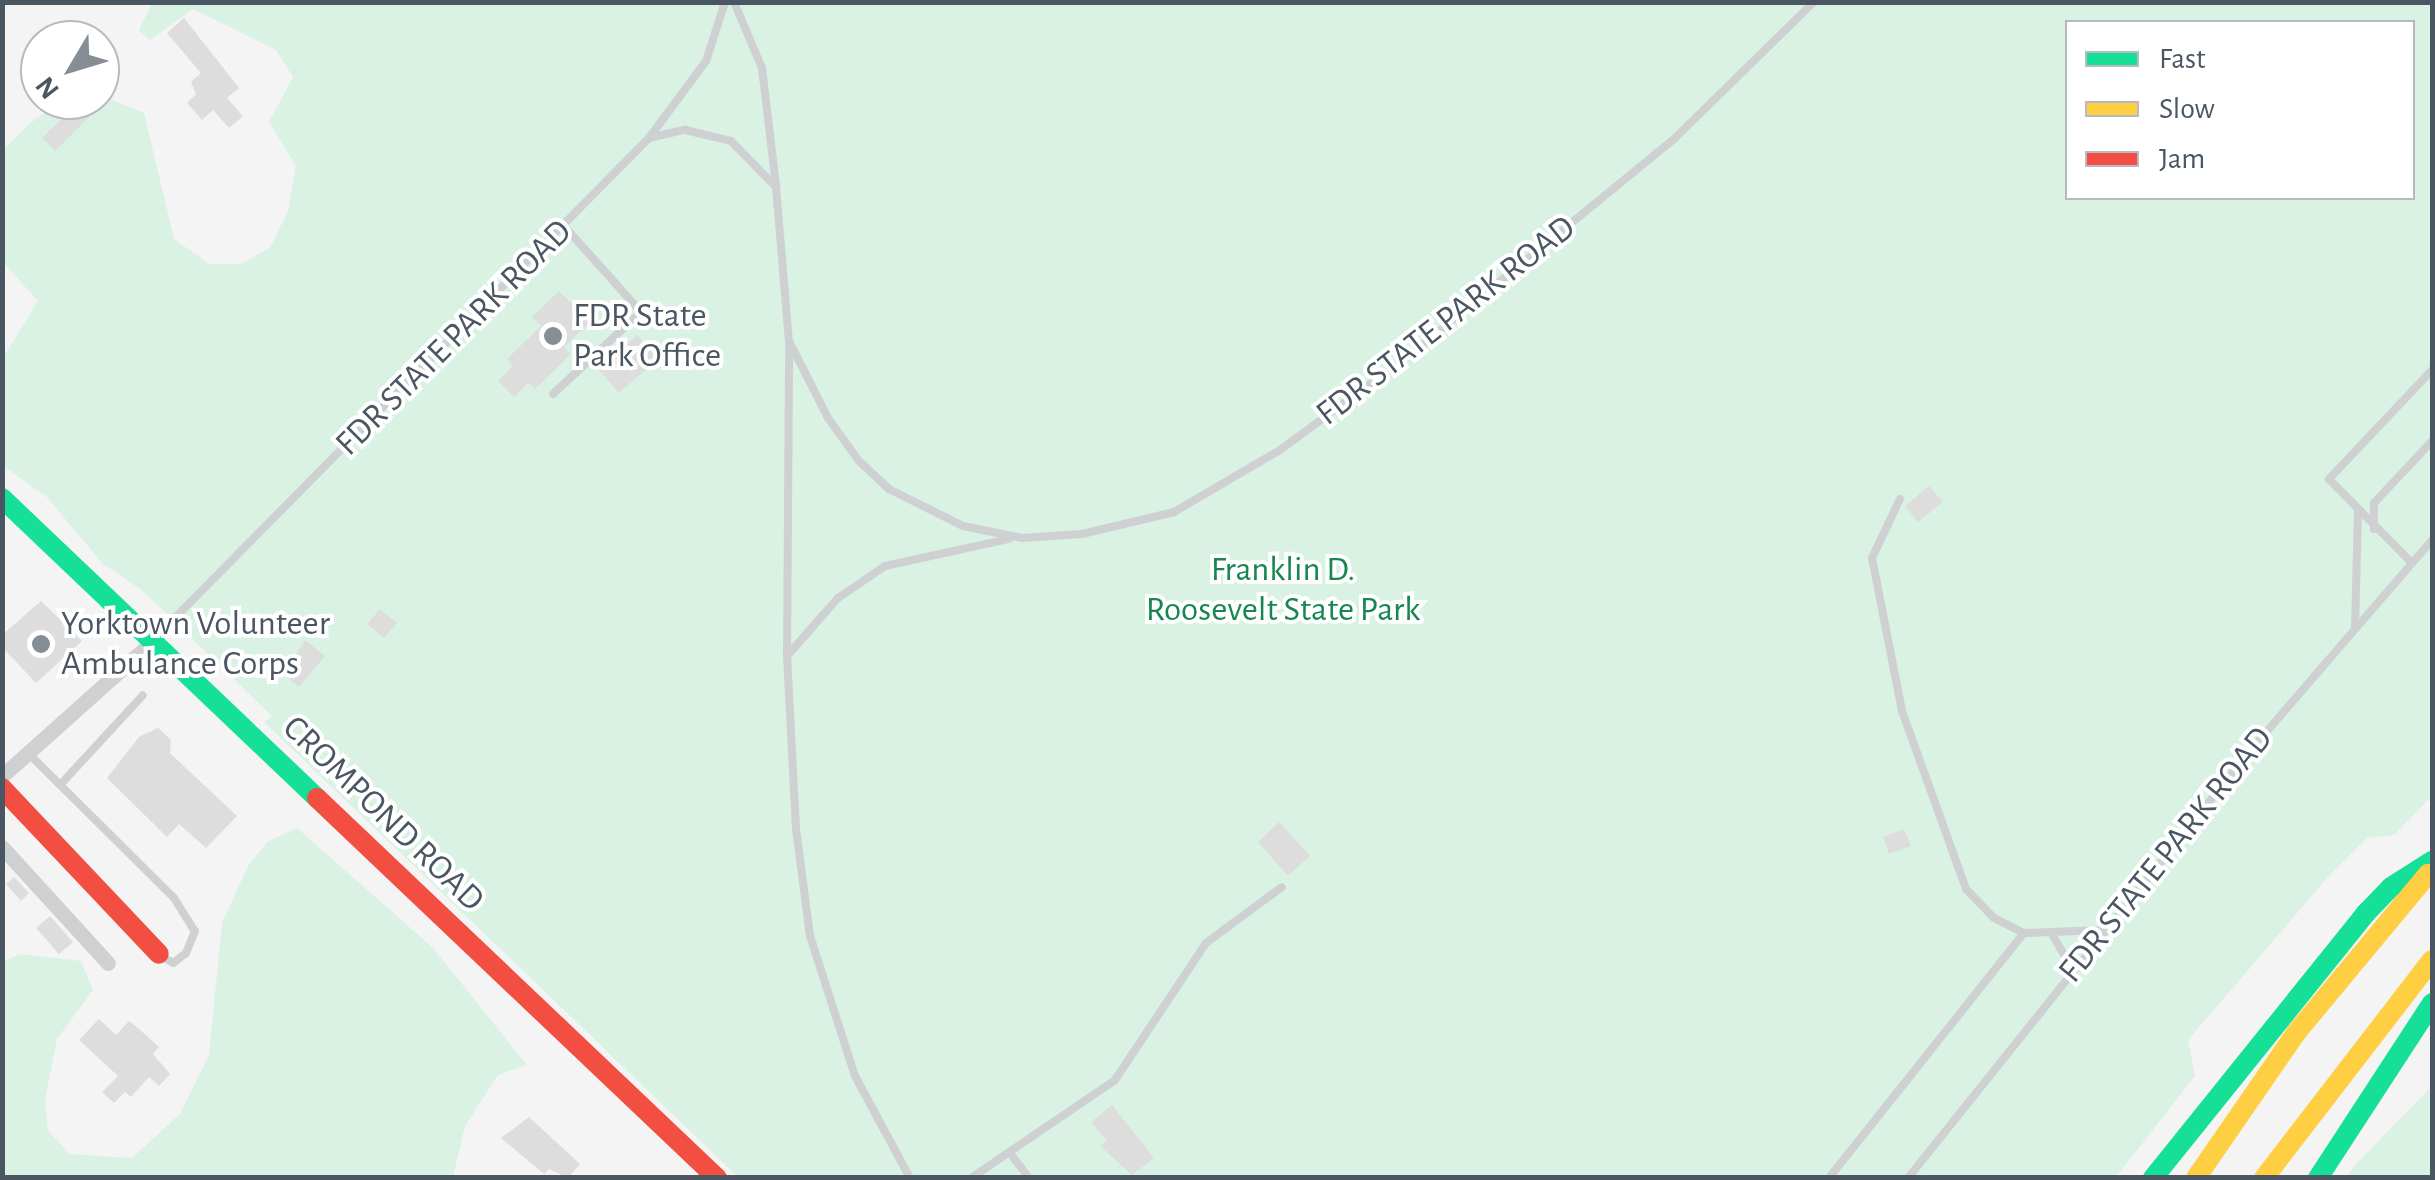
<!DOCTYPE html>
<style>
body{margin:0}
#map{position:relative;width:2435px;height:1180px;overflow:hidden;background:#f4f4f4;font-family:"Alegreya Sans",sans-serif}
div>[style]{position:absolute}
.green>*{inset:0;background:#d9f2e3}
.building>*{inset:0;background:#ddddde}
.lane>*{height:8px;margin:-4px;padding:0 4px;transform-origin:4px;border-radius:4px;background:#ced0d2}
.street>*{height:15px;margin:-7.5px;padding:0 7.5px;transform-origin:7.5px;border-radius:7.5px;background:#ced0d2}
.fast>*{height:20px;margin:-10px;padding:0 10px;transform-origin:10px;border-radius:10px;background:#16e098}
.slow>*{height:20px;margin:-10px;padding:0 10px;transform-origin:10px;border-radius:10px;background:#ffcf43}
.jam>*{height:20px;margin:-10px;padding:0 10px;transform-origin:10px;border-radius:10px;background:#f24e42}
.dots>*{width:28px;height:28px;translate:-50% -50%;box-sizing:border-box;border:5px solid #fff;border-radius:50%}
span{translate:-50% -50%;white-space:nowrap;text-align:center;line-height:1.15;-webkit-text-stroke:8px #fff;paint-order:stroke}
.poi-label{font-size:35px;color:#4a5661}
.left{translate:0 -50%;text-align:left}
.street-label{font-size:35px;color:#4a5661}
.park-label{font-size:35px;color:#17864f}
.frame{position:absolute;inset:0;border:5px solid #4a5661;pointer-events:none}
.legend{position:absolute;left:2065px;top:20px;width:350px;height:180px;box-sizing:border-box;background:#fff;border:2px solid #b7bbc0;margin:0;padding:12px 18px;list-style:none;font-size:30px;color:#4a5661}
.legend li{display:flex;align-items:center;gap:20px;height:50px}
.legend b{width:50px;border:2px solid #b7bbc0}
.north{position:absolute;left:20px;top:20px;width:100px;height:100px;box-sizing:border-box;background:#fff;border:2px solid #b7bbc0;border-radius:50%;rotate:232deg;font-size:28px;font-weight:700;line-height:40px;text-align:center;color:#4a5661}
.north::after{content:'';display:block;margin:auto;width:35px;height:45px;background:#868d94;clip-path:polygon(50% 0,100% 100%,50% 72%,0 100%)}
</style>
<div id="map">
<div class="green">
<div style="clip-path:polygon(evenodd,152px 3px,2432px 3px,2432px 796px,2394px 835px,2367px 838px,2329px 876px,2188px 1040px,2195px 1076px,2116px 1177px,738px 1177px,264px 722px,272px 716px,143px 591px,102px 563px,47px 497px,3px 466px,3px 358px,38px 301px,3px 262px,3px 150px,29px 124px,62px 100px,100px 100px,100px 95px,144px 113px,174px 239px,209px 264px,241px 264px,270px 248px,288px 211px,296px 166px,269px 122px,293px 77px,276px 50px,193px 9px,150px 40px,139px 30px,152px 3px,2068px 22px,2412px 22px,2412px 198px,2068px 198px,2068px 22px)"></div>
<div style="clip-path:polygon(297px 828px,432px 947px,527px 1065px,498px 1075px,465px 1126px,453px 1177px,3px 1177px,3px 962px,20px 954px,81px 961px,93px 990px,57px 1039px,45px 1100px,48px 1131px,70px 1154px,132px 1158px,180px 1114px,209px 1055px,222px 923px,248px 866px,267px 842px)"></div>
<div style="clip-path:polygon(2432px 1086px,2432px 1177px,2346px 1177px,2355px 1165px)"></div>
</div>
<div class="building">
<div style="clip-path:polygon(184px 18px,239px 88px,227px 98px,243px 116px,229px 128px,213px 110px,202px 120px,187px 103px,196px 94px,191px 82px,201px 73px,167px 33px)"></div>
<div style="clip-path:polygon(81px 100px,106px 100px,55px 151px,42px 138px)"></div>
<div style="clip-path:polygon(559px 291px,590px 322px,564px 347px,571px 354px,535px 389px,528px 383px,514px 397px,498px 381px,513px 366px,507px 359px,541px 326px,532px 317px)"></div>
<div style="clip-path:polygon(637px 335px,658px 359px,619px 393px,598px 369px)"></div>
<div style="clip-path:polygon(1929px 486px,1943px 502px,1918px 522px,1905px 506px)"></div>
<div style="clip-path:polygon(41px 601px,82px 641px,36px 683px,2px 647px,2px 635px)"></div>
<div style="clip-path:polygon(380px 609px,397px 623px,384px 638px,367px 624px)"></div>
<div style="clip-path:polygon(305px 640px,325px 656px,299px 687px,284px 674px)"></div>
<div style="clip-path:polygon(158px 728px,171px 740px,170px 753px,237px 816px,206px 848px,179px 824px,167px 837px,107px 778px,139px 737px)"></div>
<div style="clip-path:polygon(1279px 822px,1310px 856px,1288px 876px,1258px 842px)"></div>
<div style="clip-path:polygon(1904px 829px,1911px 846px,1889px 854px,1883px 837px)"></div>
<div style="clip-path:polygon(14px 877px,29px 893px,21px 901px,6px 884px)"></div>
<div style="clip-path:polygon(50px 916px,73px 942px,59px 954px,36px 928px)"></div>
<div style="clip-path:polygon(99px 1019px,116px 1035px,129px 1021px,138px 1028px,159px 1047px,153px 1054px,170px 1074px,159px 1086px,149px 1077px,131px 1097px,125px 1092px,114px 1103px,102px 1092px,118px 1076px,79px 1040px)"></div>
<div style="clip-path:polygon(1112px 1105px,1154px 1158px,1132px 1175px,1100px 1146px,1107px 1141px,1091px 1122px)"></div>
<div style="clip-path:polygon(529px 1117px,580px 1164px,568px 1178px,549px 1169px,544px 1174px,501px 1138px)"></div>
</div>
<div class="lane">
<div style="left:734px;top:2px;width:72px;rotate:67deg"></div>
<div style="left:762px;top:68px;width:119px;rotate:83.2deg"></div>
<div style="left:649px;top:138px;width:96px;rotate:-53.5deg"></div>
<div style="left:706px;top:61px;width:62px;rotate:-72.1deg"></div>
<div style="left:553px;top:394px;width:120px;rotate:-43deg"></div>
<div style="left:641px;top:312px;width:114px;rotate:-131.8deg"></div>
<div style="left:1900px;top:499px;width:65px;rotate:115.4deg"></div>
<div style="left:1872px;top:558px;width:156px;rotate:78.9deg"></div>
<div style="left:1902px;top:711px;width:189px;rotate:70.2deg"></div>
<div style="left:1966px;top:889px;width:40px;rotate:46deg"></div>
<div style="left:1994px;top:918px;width:34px;rotate:27deg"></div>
<div style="left:2024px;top:933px;width:80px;rotate:-2.1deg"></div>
<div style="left:2374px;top:529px;width:26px;rotate:-90deg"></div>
<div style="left:2374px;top:503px;width:85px;rotate:-46.9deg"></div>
<div style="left:2412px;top:563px;width:118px;rotate:-134.7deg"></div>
<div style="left:2329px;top:479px;width:150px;rotate:-46.6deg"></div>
<div style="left:2355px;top:627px;width:116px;rotate:-88.5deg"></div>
<div style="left:155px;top:638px;width:703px;rotate:-45.35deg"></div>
<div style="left:649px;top:138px;width:37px;rotate:-13deg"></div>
<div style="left:685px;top:130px;width:47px;rotate:13.4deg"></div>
<div style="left:731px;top:141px;width:64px;rotate:45.6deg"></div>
<div style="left:776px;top:187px;width:155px;rotate:85.2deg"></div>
<div style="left:789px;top:341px;width:86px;rotate:63.1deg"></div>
<div style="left:828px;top:418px;width:53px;rotate:54.2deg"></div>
<div style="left:859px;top:461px;width:41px;rotate:43deg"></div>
<div style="left:889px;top:489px;width:83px;rotate:26.6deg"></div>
<div style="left:963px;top:526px;width:60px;rotate:11.5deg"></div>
<div style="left:1022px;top:538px;width:60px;rotate:-3.8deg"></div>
<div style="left:1082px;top:534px;width:95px;rotate:-13.4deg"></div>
<div style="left:1174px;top:512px;width:123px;rotate:-30.3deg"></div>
<div style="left:1280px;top:450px;width:167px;rotate:-36.3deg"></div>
<div style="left:1415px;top:351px;width:336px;rotate:-39.3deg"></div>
<div style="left:1675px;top:138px;width:194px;rotate:-44.4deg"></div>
<div style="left:787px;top:656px;width:310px;rotate:-89.6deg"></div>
<div style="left:29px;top:754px;width:204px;rotate:44.8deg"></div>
<div style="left:174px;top:898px;width:39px;rotate:58deg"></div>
<div style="left:195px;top:931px;width:24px;rotate:112deg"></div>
<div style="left:186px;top:953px;width:16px;rotate:142deg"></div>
<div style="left:173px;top:963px;width:13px;rotate:-148deg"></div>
<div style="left:60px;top:785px;width:122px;rotate:-47.3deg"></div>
<div style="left:2052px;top:934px;width:42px;rotate:59.7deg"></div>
<div style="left:1010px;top:1153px;width:31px;rotate:53deg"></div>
<div style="left:910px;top:1178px;width:116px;rotate:-118.3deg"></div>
<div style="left:855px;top:1076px;width:147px;rotate:-107.8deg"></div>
<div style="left:810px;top:936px;width:109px;rotate:-97.4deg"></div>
<div style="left:796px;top:828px;width:172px;rotate:-93deg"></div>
<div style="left:787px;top:656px;width:77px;rotate:-48.7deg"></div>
<div style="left:838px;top:598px;width:57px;rotate:-34.2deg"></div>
<div style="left:885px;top:566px;width:127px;rotate:-12.3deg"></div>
<div style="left:971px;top:1178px;width:174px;rotate:-34.2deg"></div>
<div style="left:1115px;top:1080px;width:164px;rotate:-56.4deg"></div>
<div style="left:1206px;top:943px;width:94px;rotate:-36.4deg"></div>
<div style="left:1829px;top:1178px;width:313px;rotate:-51.5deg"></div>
<div style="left:1908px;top:1178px;width:546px;rotate:-51.32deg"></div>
<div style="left:2249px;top:752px;width:280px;rotate:-49.2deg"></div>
</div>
<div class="street">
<div style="left:2px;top:776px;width:201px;rotate:-41.8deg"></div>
<div style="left:2px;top:847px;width:157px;rotate:47.6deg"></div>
</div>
<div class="fast">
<div style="left:2px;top:498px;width:435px;rotate:43.6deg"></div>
<div style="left:2153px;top:1178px;width:339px;rotate:-51.2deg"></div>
<div style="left:2365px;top:914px;width:37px;rotate:-46deg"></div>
<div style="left:2391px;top:887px;width:49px;rotate:-32.4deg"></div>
<div style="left:2318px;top:1178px;width:209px;rotate:-56.9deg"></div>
</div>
<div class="slow">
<div style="left:2196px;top:1178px;width:176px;rotate:-55.4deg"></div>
<div style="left:2296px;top:1033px;width:207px;rotate:-50.3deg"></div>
<div style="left:2264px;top:1178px;width:275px;rotate:-52.4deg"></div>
</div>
<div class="jam">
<div style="left:2px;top:788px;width:228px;rotate:46.6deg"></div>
<div style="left:317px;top:798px;width:552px;rotate:43.53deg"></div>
</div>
<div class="dots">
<div style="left:553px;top:336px;background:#868d94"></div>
<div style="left:41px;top:644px;background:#868d94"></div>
</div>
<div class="poi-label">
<span class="left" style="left:573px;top:336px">FDR State<br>Park Office</span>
<span class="left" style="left:61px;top:644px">Yorktown Volunteer<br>Ambulance Corps</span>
</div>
<div class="street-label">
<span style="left:1446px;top:321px;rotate:-38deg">FDR STATE PARK ROAD</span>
<span style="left:454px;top:338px;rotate:-45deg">FDR STATE PARK ROAD</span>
<span style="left:383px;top:814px;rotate:44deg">CROMPOND ROAD</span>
<span style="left:2166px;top:855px;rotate:-51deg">FDR STATE PARK ROAD</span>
</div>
<div class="park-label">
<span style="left:1283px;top:590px">Franklin D.<br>Roosevelt State Park</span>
</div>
<div class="frame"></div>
<ul class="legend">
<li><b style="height:12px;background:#16e098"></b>Fast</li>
<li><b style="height:12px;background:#ffcf43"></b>Slow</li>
<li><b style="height:12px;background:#f24e42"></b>Jam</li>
</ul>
<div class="north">N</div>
</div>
